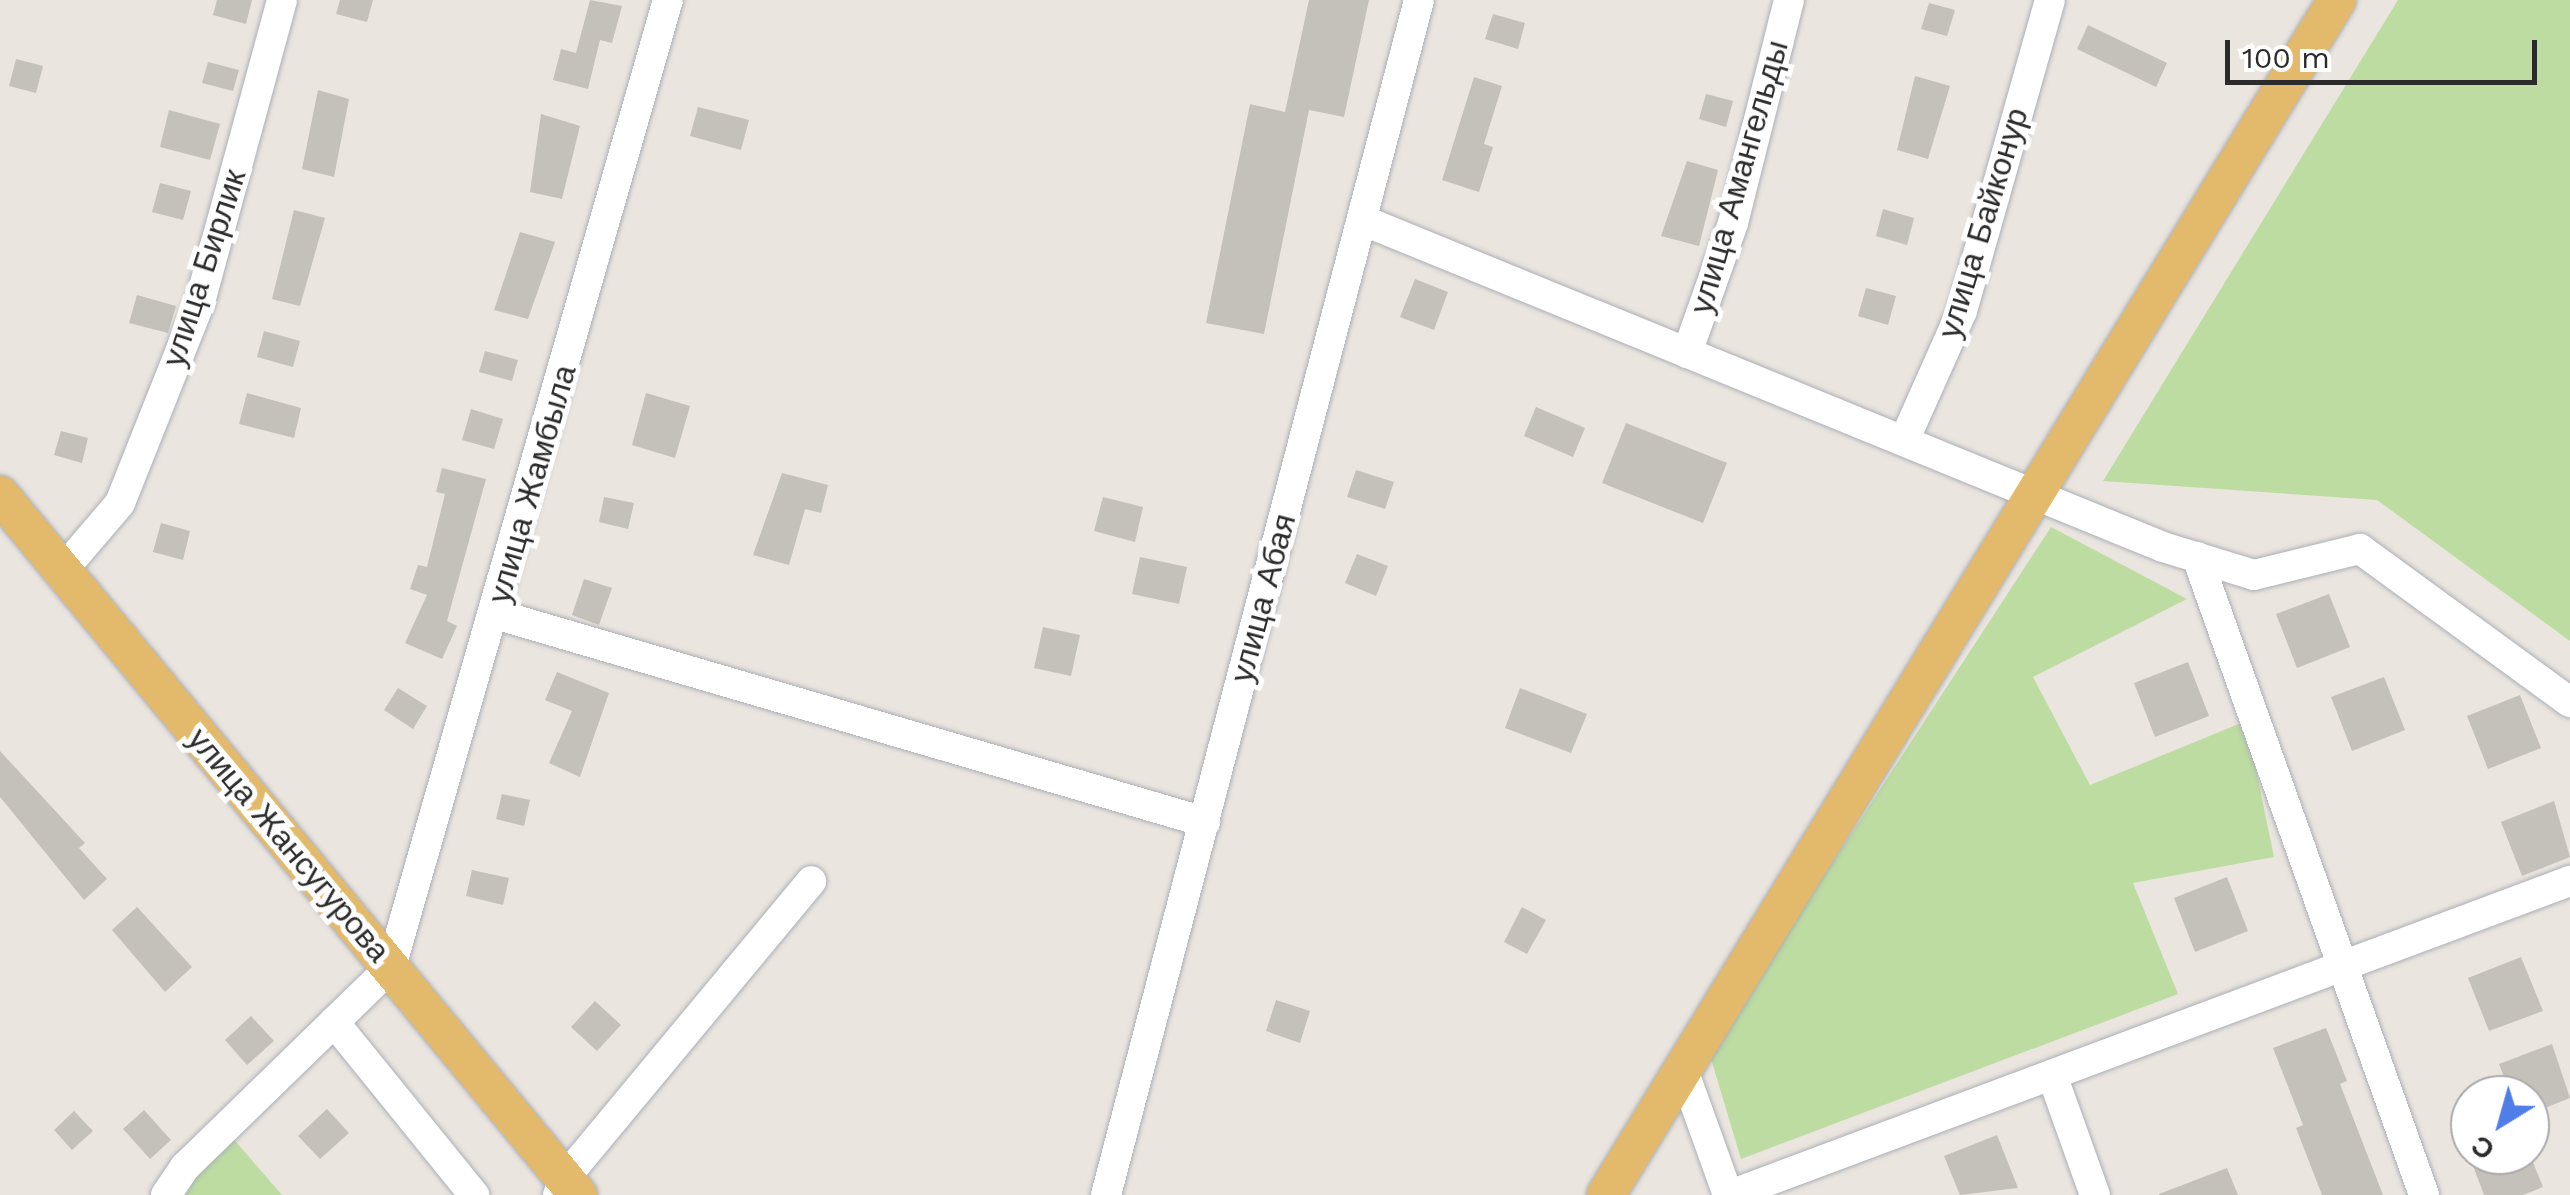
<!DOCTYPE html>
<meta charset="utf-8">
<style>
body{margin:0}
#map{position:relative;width:2570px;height:1195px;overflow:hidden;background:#ebe5df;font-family:"Work Sans",sans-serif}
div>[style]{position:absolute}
.green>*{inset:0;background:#bcdca1}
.building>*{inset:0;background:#c4c0ba}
.roads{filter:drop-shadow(0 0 2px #abafb6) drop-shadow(0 0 2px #abafb6)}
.minor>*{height:30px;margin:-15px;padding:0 15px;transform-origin:15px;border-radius:15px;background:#fff}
.major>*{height:38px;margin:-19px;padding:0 19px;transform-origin:19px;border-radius:19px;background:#e3b96c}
span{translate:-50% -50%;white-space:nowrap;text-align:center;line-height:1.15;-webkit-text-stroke:10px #fff;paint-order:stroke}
.street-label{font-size:32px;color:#2b2b2b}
.north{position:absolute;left:2450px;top:1075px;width:100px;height:100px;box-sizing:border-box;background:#fff;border:2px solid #aaa;border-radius:50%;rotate:217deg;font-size:28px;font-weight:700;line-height:40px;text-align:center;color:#2b2b2b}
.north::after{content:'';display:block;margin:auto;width:35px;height:45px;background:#4f7ee8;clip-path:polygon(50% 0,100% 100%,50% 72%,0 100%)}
.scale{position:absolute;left:2225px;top:40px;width:312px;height:45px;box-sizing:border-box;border:5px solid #2b2b2b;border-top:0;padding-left:12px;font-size:30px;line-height:35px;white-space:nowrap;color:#2b2b2b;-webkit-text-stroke:8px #fff;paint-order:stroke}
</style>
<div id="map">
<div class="green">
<div style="clip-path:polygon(2398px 0,2570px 0,2570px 641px,2377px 500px,2103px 481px)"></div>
<div style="clip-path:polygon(2051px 527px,2187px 599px,2033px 677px,2090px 785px,2246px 721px,2274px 857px,2133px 883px,2178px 994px,1741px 1159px,1709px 1052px)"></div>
<div style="clip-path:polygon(224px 1128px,282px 1195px,185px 1195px)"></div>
</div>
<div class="building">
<div style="clip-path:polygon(217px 0,252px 0,246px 24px,213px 15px)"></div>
<div style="clip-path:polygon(340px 0,373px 0,367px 22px,336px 14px)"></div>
<div style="clip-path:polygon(590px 0,622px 6px,612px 43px,600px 40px,588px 89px,553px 80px,561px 49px,576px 53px)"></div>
<div style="clip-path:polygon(1309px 0,1369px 0,1344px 117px,1309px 110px,1264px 334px,1206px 323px,1250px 104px,1285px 112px)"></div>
<div style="clip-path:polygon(1929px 3px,1955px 10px,1947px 36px,1921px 29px)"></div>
<div style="clip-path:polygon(1493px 14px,1525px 23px,1518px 49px,1485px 39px)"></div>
<div style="clip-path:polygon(2088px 25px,2167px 63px,2156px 87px,2077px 49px)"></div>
<div style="clip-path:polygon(16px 59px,43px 66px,36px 93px,9px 86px)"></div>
<div style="clip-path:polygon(208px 62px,239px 70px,233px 91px,202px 83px)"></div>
<div style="clip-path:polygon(1915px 76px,1950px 86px,1928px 159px,1897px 150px)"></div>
<div style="clip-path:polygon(1474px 77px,1502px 86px,1484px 144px,1493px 147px,1479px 192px,1442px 180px)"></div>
<div style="clip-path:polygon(318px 90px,349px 99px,334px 177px,302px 169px)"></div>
<div style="clip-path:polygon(1706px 94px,1733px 101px,1726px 127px,1699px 119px)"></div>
<div style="clip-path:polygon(698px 107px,749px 120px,741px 150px,690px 136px)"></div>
<div style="clip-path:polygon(169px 110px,220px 124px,210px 160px,160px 147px)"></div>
<div style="clip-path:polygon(541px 114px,580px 126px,562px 199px,530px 192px)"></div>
<div style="clip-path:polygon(1687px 161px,1718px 170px,1699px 246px,1661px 236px)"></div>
<div style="clip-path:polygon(160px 183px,191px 191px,183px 220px,152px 212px)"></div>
<div style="clip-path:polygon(1883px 209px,1914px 218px,1907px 245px,1876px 236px)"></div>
<div style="clip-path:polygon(294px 210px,325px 218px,300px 306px,272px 299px)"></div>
<div style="clip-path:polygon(520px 232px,555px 242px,528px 319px,494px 310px)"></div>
<div style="clip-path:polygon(1415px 279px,1448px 292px,1434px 330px,1400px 317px)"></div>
<div style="clip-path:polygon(1866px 288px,1896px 296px,1888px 325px,1858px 316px)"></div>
<div style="clip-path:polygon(137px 295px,176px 306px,168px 333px,129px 323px)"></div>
<div style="clip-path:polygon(264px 331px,300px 341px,293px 367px,257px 357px)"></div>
<div style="clip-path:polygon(485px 351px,518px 360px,512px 381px,479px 372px)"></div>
<div style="clip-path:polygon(247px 393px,301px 408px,294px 438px,239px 424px)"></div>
<div style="clip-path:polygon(646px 393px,690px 406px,675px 458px,632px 445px)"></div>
<div style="clip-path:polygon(1536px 407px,1585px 428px,1573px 457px,1524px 436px)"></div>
<div style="clip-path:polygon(471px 409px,503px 419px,494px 449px,462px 440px)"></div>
<div style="clip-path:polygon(1626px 423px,1727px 463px,1703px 523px,1602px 483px)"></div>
<div style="clip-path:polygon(61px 431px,88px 438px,82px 463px,54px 455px)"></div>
<div style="clip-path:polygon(442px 468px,486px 479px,447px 621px,457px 626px,442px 659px,405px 643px,427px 595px,410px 589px,418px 565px,427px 567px,445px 494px,436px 492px)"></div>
<div style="clip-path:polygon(1356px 470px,1394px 482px,1385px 509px,1347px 497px)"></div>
<div style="clip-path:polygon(782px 473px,828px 485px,821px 513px,805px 509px,789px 565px,753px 555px)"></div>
<div style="clip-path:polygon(604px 497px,634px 503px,628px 529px,599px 522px)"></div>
<div style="clip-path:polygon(1103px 497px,1143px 507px,1135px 542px,1094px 531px)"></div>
<div style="clip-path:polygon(161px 523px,190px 531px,183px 560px,153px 552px)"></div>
<div style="clip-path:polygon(1357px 554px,1388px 566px,1376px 596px,1345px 583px)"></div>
<div style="clip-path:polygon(1140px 557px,1187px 567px,1179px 604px,1132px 594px)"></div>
<div style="clip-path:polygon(584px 579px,612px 588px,599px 625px,572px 615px)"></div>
<div style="clip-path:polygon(2329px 594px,2350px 647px,2297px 668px,2276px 614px)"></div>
<div style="clip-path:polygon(1043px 627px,1080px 635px,1071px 676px,1034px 668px)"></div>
<div style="clip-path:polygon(2188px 662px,2209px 716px,2155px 737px,2134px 683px)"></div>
<div style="clip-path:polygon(557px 672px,609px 693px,580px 777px,549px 763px,572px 711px,545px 700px)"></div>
<div style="clip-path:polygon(2384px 677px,2405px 730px,2352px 751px,2331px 697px)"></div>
<div style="clip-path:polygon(398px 688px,427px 706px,413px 729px,384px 710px)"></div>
<div style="clip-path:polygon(1520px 688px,1587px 714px,1571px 753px,1505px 728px)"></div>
<div style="clip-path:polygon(2520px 695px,2541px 748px,2488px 769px,2467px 716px)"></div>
<div style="clip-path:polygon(0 751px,85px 843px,79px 848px,107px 879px,84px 900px,0 797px)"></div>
<div style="clip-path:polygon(502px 794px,530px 800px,524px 826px,496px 819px)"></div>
<div style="clip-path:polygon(2554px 801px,2570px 857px,2522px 876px,2501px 822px)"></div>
<div style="clip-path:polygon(472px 870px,509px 878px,503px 905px,466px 896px)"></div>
<div style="clip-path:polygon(2227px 877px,2248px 931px,2195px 952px,2174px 898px)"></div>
<div style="clip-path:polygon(137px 907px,192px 967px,165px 992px,112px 930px)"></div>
<div style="clip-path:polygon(1522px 907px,1546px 920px,1527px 954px,1504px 942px)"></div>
<div style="clip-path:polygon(2521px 957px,2543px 1011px,2489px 1031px,2468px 978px)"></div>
<div style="clip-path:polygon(1276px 1000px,1310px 1011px,1300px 1043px,1266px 1031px)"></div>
<div style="clip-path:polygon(595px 1001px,621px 1025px,597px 1051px,571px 1027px)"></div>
<div style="clip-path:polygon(251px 1016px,274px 1041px,247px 1065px,225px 1040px)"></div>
<div style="clip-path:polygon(2326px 1028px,2347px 1081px,2340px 1084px,2383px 1195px,2322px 1195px,2296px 1128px,2303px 1125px,2273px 1048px)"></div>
<div style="clip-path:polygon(2552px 1044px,2570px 1098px,2530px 1114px,2530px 1095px,2511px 1095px,2499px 1064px)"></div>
<div style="clip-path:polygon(327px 1109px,349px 1133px,320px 1159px,298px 1136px)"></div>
<div style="clip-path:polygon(144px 1110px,171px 1140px,150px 1159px,123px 1129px)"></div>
<div style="clip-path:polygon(74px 1111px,93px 1131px,72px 1150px,54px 1130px)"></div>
<div style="clip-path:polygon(1997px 1135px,2018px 1188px,1960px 1195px,1944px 1156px)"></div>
<div style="clip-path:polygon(2469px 1155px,2530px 1155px,2543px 1187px,2523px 1195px,2484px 1195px)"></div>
<div style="clip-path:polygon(2227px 1168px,2238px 1195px,2159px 1195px,2159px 1194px)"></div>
</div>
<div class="roads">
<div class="minor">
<div style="left:1362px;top:220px;width:865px;rotate:22.21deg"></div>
<div style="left:2163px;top:547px;width:95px;rotate:17.1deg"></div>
<div style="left:2254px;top:575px;width:109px;rotate:-13.8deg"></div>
<div style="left:2360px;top:549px;width:260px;rotate:36.1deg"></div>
<div style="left:1687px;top:353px;width:138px;rotate:-70.5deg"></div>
<div style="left:1733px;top:223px;width:230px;rotate:-75.9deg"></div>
<div style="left:1904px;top:441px;width:142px;rotate:-66deg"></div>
<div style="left:1962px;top:311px;width:323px;rotate:-74.2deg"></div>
<div style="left:2197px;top:557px;width:677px;rotate:70.41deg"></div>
<div style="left:62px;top:571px;width:89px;rotate:-49.5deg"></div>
<div style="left:120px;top:503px;width:216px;rotate:-68.3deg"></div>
<div style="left:200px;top:302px;width:313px;rotate:-74.8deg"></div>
<div style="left:495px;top:614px;width:740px;rotate:16.33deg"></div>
<div style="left:334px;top:1022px;width:223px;rotate:51deg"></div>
<div style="left:1683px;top:1070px;width:133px;rotate:70.2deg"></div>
<div style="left:2052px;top:1075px;width:127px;rotate:70.3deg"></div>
<div style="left:166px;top:1195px;width:34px;rotate:-56deg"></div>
<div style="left:185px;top:1167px;width:287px;rotate:-44.2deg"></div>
<div style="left:391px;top:967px;width:1006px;rotate:-74.02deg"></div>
<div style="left:558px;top:1195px;width:17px;rotate:-69deg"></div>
<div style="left:564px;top:1179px;width:387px;rotate:-50.3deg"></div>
<div style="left:1106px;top:1195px;width:1235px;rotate:-75.32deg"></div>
<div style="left:1730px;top:1195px;width:897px;rotate:-20.5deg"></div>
</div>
<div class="major">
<div style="left:0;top:495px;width:908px;rotate:50.45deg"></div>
<div style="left:1606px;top:1195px;width:1401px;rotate:-58.55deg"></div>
</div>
</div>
<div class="street-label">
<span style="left:1739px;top:177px;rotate:-74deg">улица Амангельды</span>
<span style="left:1983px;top:223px;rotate:-73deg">улица Байконур</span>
<span style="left:204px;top:268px;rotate:-72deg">улица Бирлик</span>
<span style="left:532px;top:484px;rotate:-74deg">улица Жамбыла</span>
<span style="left:1263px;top:598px;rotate:-75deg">улица Абая</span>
<span style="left:289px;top:845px;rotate:50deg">улица Жансугурова</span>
</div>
<div class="north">С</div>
<div class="scale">100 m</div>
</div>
